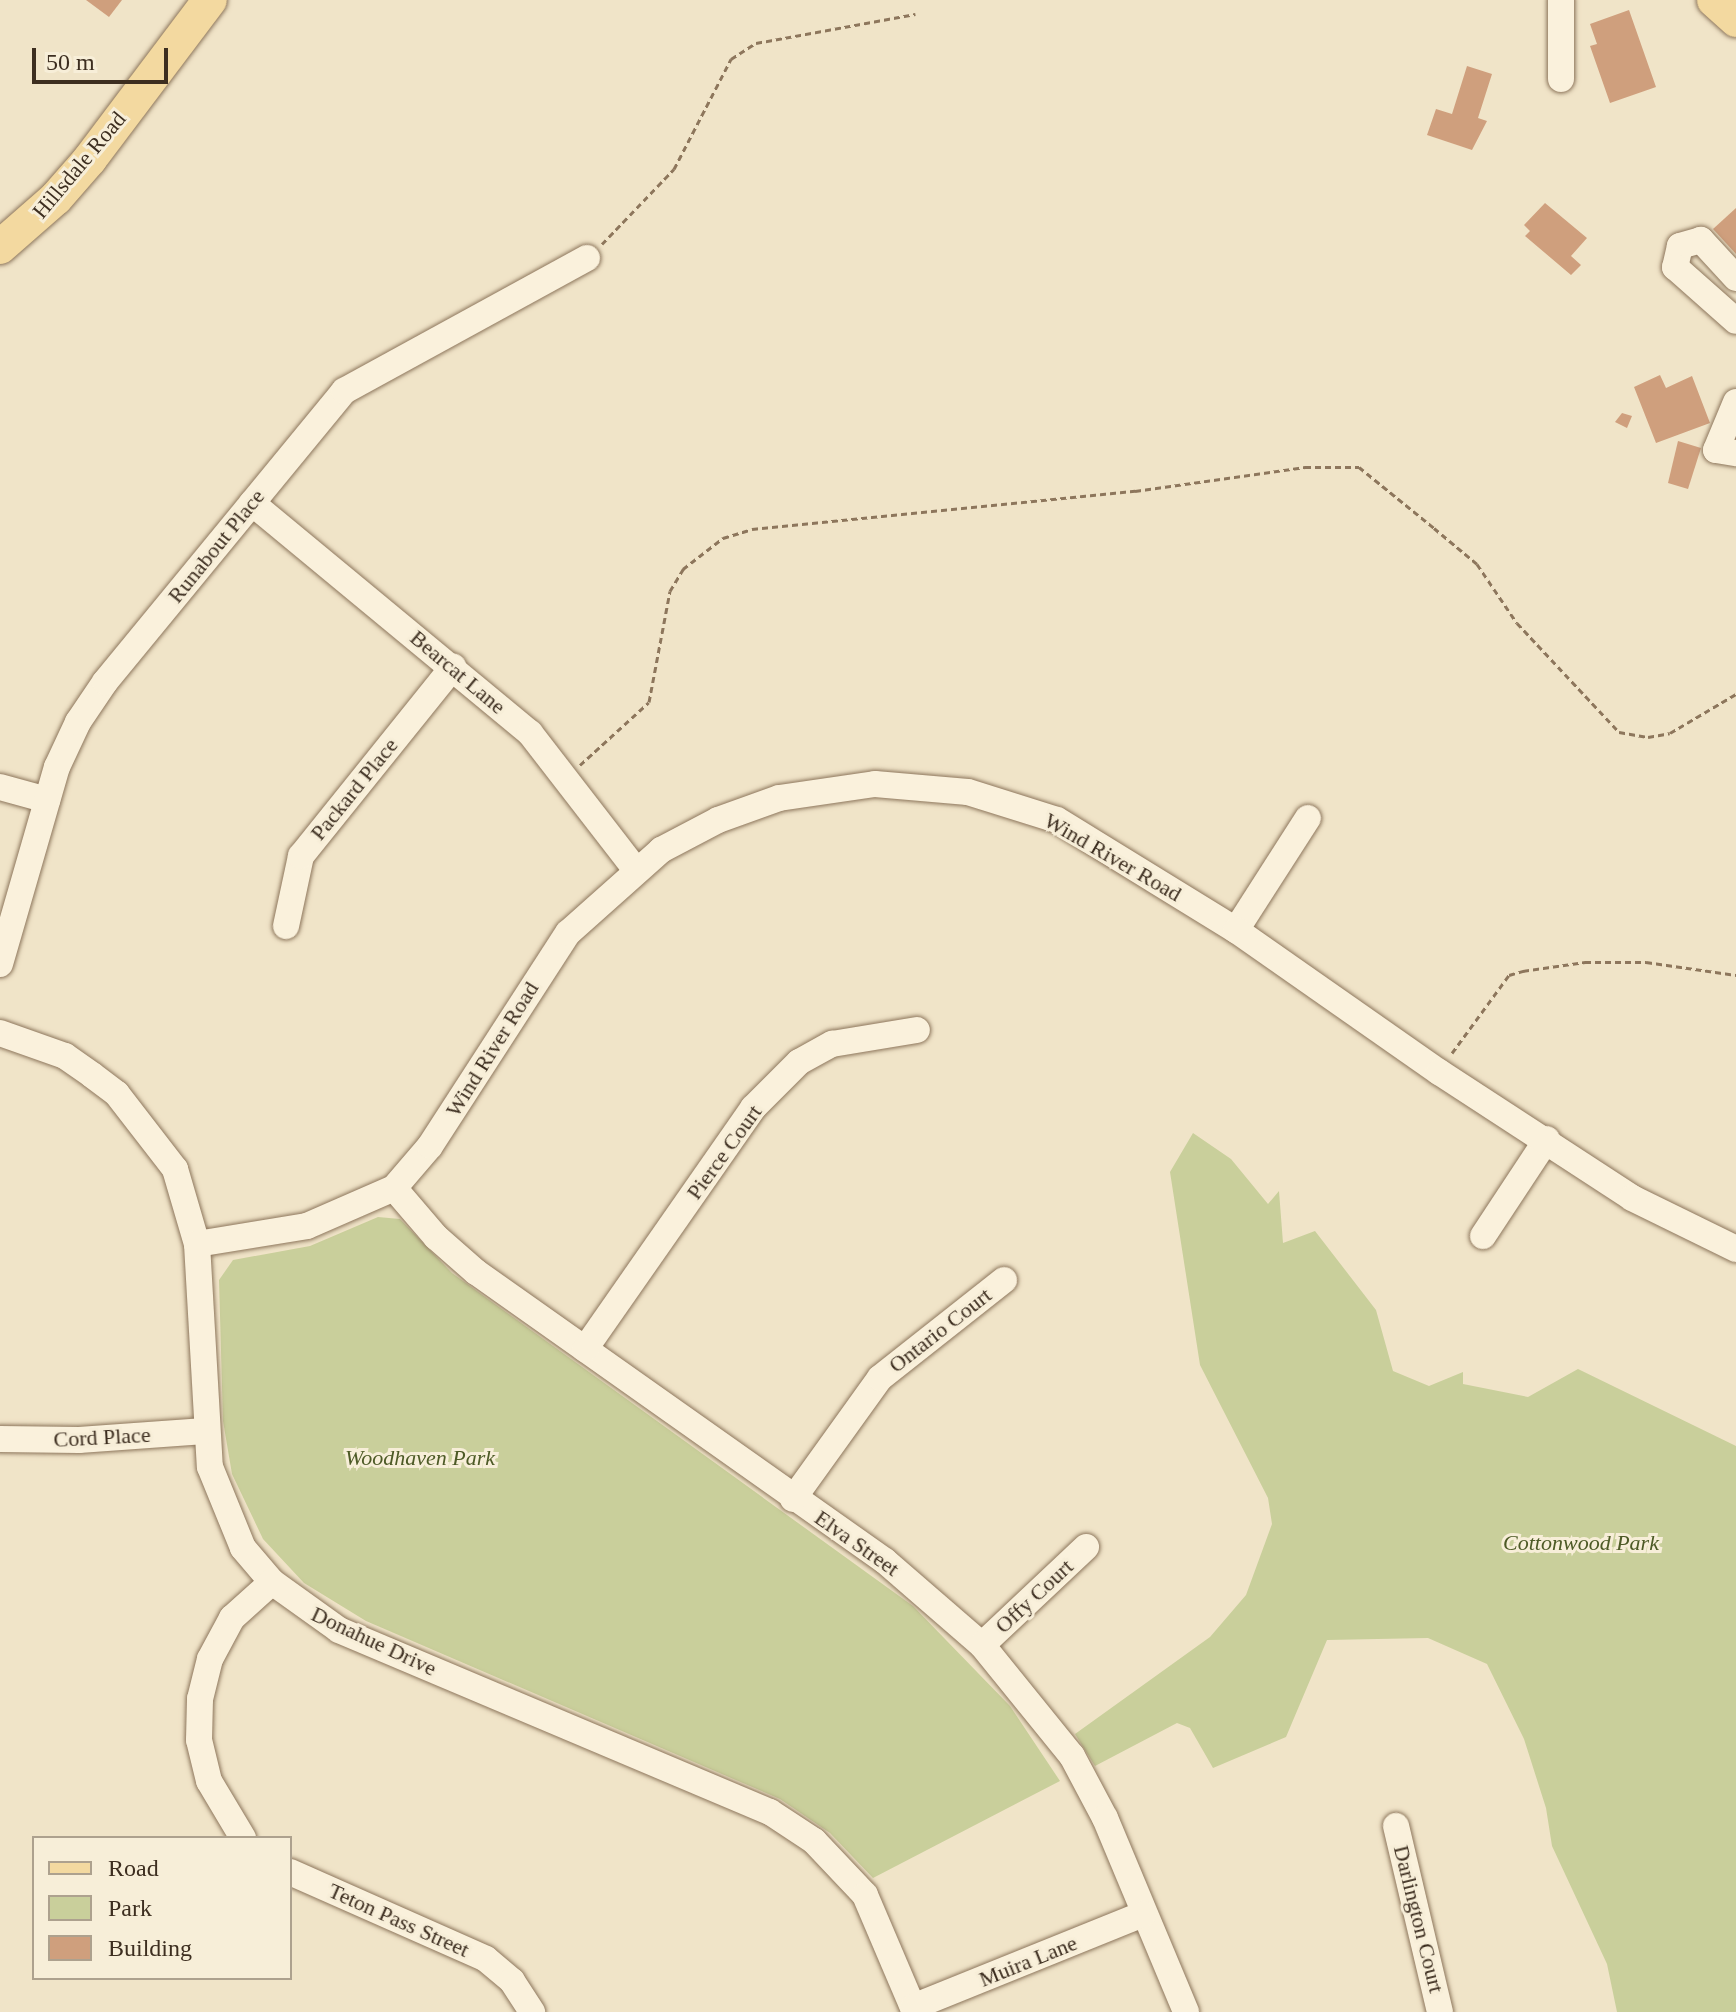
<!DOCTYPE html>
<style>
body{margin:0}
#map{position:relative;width:1736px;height:2012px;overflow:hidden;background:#f0e4c8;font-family:Georgia,serif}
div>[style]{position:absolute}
.green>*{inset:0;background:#c9cf9b}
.building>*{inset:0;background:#cf9f7d}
.path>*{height:3px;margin-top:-1.5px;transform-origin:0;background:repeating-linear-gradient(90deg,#8d765c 0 6px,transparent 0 10px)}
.roads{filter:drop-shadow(0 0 2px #8d765c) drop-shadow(0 0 2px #8d765c)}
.minor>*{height:26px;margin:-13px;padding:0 13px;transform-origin:13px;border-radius:13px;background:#faf1dc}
.major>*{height:34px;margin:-17px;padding:0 17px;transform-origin:17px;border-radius:17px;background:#f3d9a0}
span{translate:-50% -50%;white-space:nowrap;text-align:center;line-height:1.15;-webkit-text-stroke:6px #f7eed8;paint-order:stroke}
.street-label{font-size:22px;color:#3d2e20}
.park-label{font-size:22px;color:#4d5a26;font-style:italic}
.legend{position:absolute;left:32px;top:1836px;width:260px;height:144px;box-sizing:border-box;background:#f7eed8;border:2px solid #ada18e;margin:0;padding:10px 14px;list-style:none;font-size:24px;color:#3d2e20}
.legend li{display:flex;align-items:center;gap:16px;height:40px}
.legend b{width:40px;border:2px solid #ada18e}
.scale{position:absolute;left:32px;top:48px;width:136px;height:36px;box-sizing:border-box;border:4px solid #3d2e20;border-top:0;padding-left:10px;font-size:24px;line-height:28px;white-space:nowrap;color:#3d2e20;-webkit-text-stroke:6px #f7eed8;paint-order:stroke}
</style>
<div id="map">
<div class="green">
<div style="clip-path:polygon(1193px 1133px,1231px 1159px,1268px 1204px,1279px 1191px,1283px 1243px,1315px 1231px,1376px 1310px,1393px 1371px,1429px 1386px,1463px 1372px,1463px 1384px,1528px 1397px,1578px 1369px,1736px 1446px,1736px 2012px,1617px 2012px,1607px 1964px,1552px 1846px,1546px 1808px,1524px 1739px,1487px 1664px,1428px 1638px,1327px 1640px,1286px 1737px,1213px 1768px,1190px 1728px,1177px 1723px,1095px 1766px,1075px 1734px,1210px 1637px,1246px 1595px,1272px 1524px,1268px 1498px,1200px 1365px,1170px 1172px)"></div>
<div style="clip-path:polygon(378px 1217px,400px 1219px,452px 1273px,913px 1606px,1010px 1706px,1060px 1781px,873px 1878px,830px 1833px,780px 1799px,366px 1621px,304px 1583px,263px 1539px,232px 1474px,223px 1421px,219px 1280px,233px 1260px,310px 1246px)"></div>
</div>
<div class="building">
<div style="clip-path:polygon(86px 0,122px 0,109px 17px)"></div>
<div style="clip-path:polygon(1629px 10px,1656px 87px,1610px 103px,1590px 46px,1597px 44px,1590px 24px)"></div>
<div style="clip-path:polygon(1467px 66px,1492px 74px,1478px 118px,1487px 121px,1472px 150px,1427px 135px,1436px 109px,1452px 114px)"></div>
<div style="clip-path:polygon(1545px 203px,1587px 238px,1571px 256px,1581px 265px,1571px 275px,1525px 236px,1530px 231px,1524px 225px)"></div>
<div style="clip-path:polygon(1736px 208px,1736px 254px,1713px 229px)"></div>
<div style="clip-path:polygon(1660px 375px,1666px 388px,1692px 376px,1710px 423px,1656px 443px,1634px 387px)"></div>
<div style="clip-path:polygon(1622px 413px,1632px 416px,1627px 428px,1615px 422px)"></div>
<div style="clip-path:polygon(1678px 441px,1701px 448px,1688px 489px,1668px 483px)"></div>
</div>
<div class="path">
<div style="left:602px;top:244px;width:104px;rotate:-46.2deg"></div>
<div style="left:674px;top:169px;width:124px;rotate:-62.6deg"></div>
<div style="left:731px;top:59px;width:30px;rotate:-33deg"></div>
<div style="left:756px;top:43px;width:162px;rotate:-10.3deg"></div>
<div style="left:580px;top:765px;width:93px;rotate:-42.4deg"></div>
<div style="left:649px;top:702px;width:113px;rotate:-79.3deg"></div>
<div style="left:670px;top:591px;width:26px;rotate:-59deg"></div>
<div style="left:683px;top:569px;width:51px;rotate:-37.8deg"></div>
<div style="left:723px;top:538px;width:30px;rotate:-17deg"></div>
<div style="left:752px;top:529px;width:385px;rotate:-5.7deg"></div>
<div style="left:1135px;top:491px;width:172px;rotate:-8deg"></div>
<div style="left:1305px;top:467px;width:54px"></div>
<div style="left:1359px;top:467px;width:97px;rotate:39.1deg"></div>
<div style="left:1434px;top:528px;width:56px;rotate:39.9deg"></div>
<div style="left:1477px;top:564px;width:71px;rotate:55.9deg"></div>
<div style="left:1517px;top:623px;width:149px;rotate:46.9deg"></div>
<div style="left:1619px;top:732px;width:29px;rotate:10deg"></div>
<div style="left:1648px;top:737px;width:22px;rotate:-10deg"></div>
<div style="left:1670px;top:733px;width:77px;rotate:-30.6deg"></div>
<div style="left:1452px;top:1053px;width:97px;rotate:-53.8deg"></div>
<div style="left:1509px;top:975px;width:15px;rotate:-16deg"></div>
<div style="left:1523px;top:971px;width:63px;rotate:-8.3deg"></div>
<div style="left:1585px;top:962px;width:61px"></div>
<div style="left:1646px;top:962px;width:91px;rotate:8.2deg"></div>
</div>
<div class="roads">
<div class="minor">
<div style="left:1561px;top:0;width:79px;rotate:90deg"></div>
<div style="left:1736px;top:278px;width:52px;rotate:-132.6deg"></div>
<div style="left:1701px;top:240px;width:22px;rotate:164deg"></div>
<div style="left:1680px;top:246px;width:22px;rotate:103deg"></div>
<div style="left:1675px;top:267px;width:81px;rotate:41.5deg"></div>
<div style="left:1736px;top:402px;width:52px;rotate:112.6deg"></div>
<div style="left:1716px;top:450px;width:20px;rotate:9deg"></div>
<div style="left:252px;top:503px;width:361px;rotate:39.6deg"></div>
<div style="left:530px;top:733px;width:172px;rotate:52.3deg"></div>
<div style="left:0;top:787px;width:49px;rotate:15.5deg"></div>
<div style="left:286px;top:926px;width:72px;rotate:-77.9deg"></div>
<div style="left:301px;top:856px;width:243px;rotate:-51.2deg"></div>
<div style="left:1236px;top:930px;width:133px;rotate:-57.3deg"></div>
<div style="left:0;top:964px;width:205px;rotate:-73.9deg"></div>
<div style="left:57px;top:767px;width:50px;rotate:-65deg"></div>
<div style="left:78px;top:722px;width:48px;rotate:-56deg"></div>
<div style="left:105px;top:682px;width:377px;rotate:-50.6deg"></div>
<div style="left:344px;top:391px;width:277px;rotate:-28.7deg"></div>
<div style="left:0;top:1033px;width:69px;rotate:19.5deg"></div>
<div style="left:65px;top:1056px;width:33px;rotate:35deg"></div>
<div style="left:92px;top:1075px;width:31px;rotate:37deg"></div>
<div style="left:117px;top:1094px;width:95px;rotate:52.3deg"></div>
<div style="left:175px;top:1169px;width:78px;rotate:73.7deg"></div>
<div style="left:197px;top:1244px;width:223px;rotate:86.7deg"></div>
<div style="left:210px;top:1467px;width:87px;rotate:67.8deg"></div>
<div style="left:243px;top:1548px;width:45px;rotate:49.5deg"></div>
<div style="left:272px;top:1582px;width:82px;rotate:35.6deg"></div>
<div style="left:339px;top:1630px;width:468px;rotate:22.9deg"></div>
<div style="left:770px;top:1812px;width:53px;rotate:33.4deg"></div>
<div style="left:814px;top:1841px;width:74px;rotate:46.6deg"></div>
<div style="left:865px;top:1895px;width:127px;rotate:66.9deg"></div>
<div style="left:394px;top:1188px;width:65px;rotate:49.4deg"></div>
<div style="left:436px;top:1237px;width:53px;rotate:41.2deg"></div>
<div style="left:476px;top:1272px;width:501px;rotate:35.25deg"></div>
<div style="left:885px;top:1561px;width:128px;rotate:40.9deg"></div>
<div style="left:982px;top:1645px;width:143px;rotate:51deg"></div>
<div style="left:1072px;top:1756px;width:70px;rotate:62deg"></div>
<div style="left:1105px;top:1818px;width:210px;rotate:67.3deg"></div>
<div style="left:1483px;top:1236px;width:116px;rotate:-56.6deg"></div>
<div style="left:197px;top:1244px;width:111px;rotate:-9.3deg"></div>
<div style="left:307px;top:1226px;width:95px;rotate:-23.6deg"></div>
<div style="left:394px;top:1188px;width:55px;rotate:-49.4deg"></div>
<div style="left:430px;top:1146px;width:254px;rotate:-57.1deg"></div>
<div style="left:568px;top:933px;width:125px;rotate:-41.7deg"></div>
<div style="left:661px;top:850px;width:64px;rotate:-27.8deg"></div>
<div style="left:718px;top:820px;width:65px;rotate:-19.8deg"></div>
<div style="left:779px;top:798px;width:97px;rotate:-8.3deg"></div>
<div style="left:875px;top:784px;width:93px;rotate:4.9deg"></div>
<div style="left:968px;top:792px;width:93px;rotate:17.5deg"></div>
<div style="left:1057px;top:820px;width:210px;rotate:31.6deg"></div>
<div style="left:1236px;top:930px;width:248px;rotate:35deg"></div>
<div style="left:1439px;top:1072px;width:230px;rotate:33.1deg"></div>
<div style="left:1632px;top:1198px;width:116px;rotate:26.1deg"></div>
<div style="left:585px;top:1349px;width:294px;rotate:-55.1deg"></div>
<div style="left:753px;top:1108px;width:65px;rotate:-45deg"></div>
<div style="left:799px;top:1062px;width:38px;rotate:-29deg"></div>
<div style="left:832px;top:1044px;width:86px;rotate:-9.4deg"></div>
<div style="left:0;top:1439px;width:79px;rotate:0.7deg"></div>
<div style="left:79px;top:1440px;width:126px;rotate:-4.1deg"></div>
<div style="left:793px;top:1499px;width:149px;rotate:-54.3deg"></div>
<div style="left:880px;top:1378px;width:158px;rotate:-38.3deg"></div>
<div style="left:982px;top:1645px;width:143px;rotate:-43.3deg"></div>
<div style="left:1396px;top:1826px;width:191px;rotate:76.7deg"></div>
<div style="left:243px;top:1838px;width:66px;rotate:-120.8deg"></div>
<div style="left:209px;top:1781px;width:42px;rotate:-103.7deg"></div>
<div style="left:199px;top:1740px;width:41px;rotate:-88.6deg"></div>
<div style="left:200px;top:1699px;width:41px;rotate:-76deg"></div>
<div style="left:210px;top:1659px;width:47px;rotate:-61.8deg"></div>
<div style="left:232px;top:1618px;width:54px;rotate:-42deg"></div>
<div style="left:290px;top:1872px;width:214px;rotate:23.9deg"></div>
<div style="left:486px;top:1959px;width:34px;rotate:40deg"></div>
<div style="left:512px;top:1981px;width:37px;rotate:57deg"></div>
<div style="left:913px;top:2007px;width:248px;rotate:-22deg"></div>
</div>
<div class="major">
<div style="left:1714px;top:0;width:30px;rotate:42deg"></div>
<div style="left:0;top:247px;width:74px;rotate:-41.2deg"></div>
<div style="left:56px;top:198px;width:52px;rotate:-48.9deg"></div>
<div style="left:90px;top:159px;width:199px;rotate:-53deg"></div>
</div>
</div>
<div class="street-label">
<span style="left:79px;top:165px;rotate:-50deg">Hillsdale Road</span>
<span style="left:216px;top:546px;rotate:-51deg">Runabout Place</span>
<span style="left:458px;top:672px;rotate:40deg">Bearcat Lane</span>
<span style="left:354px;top:789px;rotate:-51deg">Packard Place</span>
<span style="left:1113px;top:857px;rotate:30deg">Wind River Road</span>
<span style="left:492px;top:1049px;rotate:-58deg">Wind River Road</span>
<span style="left:724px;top:1152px;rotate:-54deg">Pierce Court</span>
<span style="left:940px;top:1330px;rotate:-38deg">Ontario Court</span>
<span style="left:102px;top:1437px;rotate:-3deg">Cord Place</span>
<span style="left:857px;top:1543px;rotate:35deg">Elva Street</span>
<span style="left:1034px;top:1596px;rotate:-43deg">Offy Court</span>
<span style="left:374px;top:1641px;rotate:25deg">Donahue Drive</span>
<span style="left:1419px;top:1919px;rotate:76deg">Darlington Court</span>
<span style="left:399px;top:1920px;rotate:24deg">Teton Pass Street</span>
<span style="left:1028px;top:1961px;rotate:-22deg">Muira Lane</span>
</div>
<div class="park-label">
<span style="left:420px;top:1458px">Woodhaven Park</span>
<span style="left:1581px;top:1543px">Cottonwood Park</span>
</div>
<ul class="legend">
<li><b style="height:10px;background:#f3d9a0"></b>Road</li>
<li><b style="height:22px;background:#c9cf9b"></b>Park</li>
<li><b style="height:22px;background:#cf9f7d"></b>Building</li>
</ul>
<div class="scale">50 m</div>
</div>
